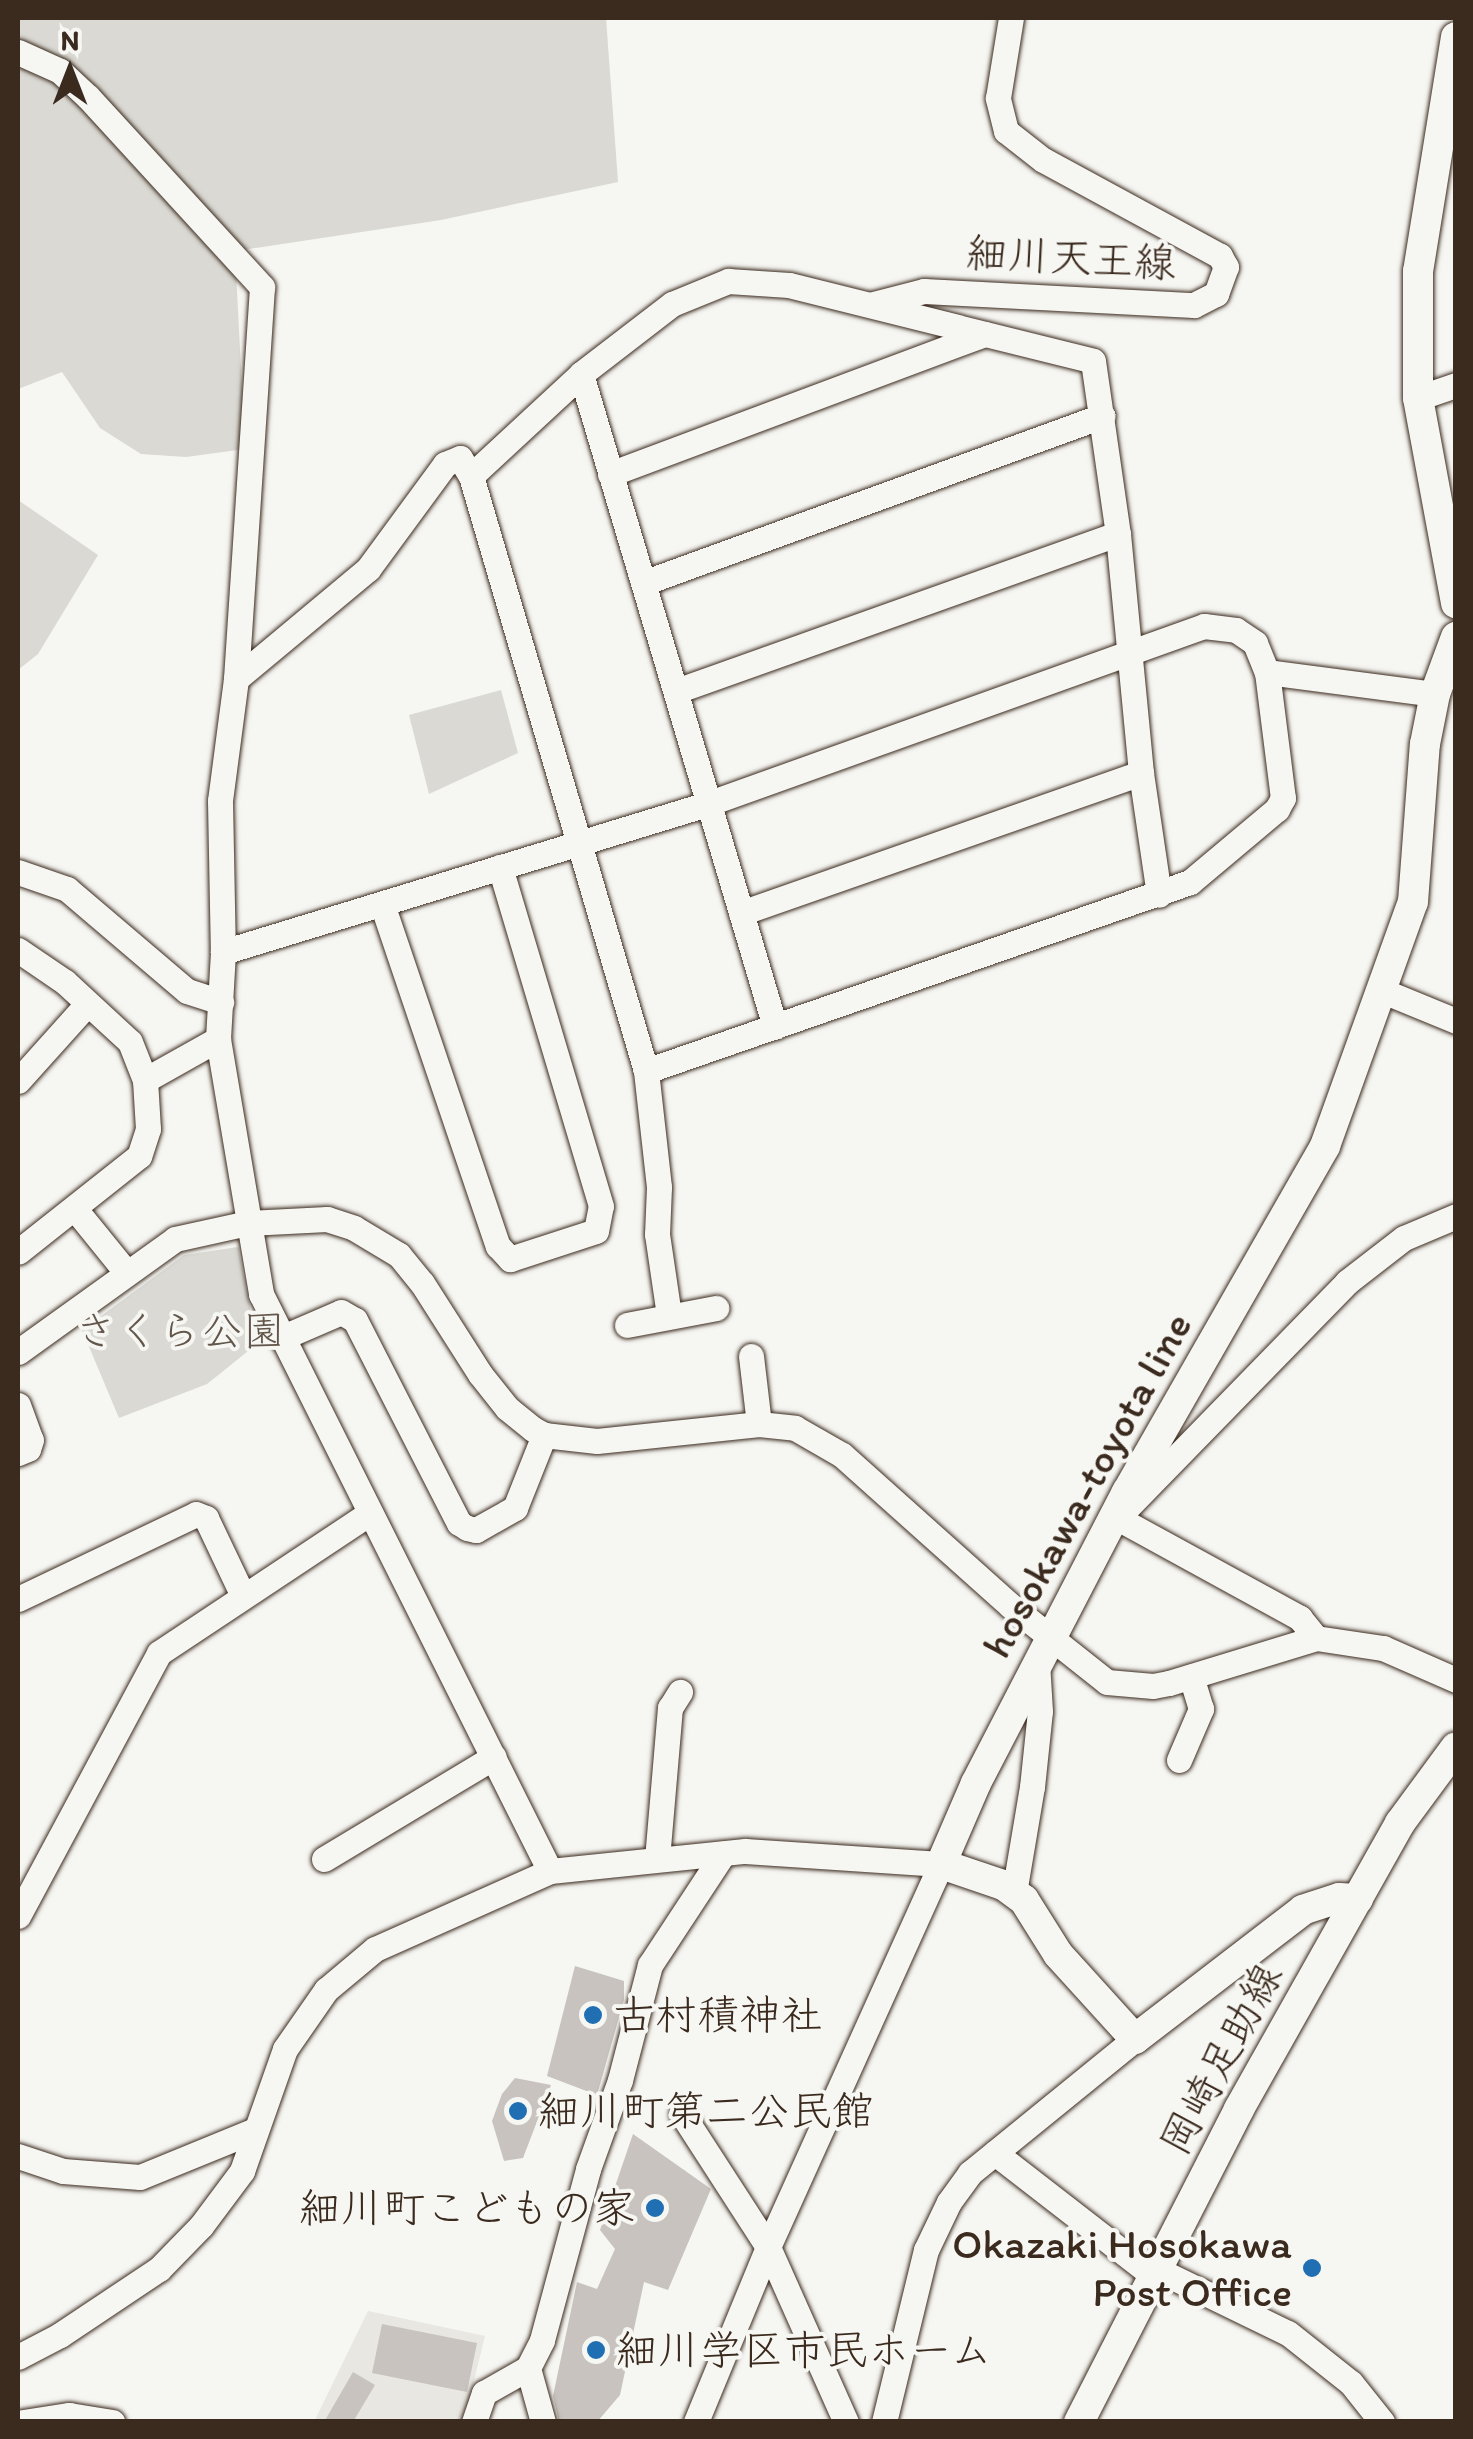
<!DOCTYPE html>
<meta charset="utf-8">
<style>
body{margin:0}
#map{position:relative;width:1473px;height:2439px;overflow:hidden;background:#f6f6f2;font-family:Itim,"Klee One",sans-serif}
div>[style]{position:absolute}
.built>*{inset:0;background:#e8e7e2}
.green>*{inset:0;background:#dad9d3}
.building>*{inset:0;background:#c8c3be}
.roads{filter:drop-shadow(0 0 2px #3b2a1e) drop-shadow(0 0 2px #3b2a1e)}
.minor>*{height:25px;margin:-12.5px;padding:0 12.5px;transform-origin:12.5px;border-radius:12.5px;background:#f6f6f2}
.major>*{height:30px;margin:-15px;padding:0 15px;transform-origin:15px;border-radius:15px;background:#f6f6f2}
.dots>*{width:28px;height:28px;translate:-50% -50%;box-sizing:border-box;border:5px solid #f6f6f2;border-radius:50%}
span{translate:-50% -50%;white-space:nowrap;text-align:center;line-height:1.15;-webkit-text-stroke:8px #f6f6f2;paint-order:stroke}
.street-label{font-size:42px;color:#3b2a1e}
.park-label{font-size:42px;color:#63564b}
.poi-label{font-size:42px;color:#3b2a1e}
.left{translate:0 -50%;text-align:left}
.right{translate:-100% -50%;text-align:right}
.frame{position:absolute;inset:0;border:20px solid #3b2a1e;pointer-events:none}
.north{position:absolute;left:20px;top:20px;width:100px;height:100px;-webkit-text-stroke:8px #f6f6f2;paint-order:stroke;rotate:0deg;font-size:28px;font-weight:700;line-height:40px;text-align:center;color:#3b2a1e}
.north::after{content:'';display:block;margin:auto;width:35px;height:45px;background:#3b2a1e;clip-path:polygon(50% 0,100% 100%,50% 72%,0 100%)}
</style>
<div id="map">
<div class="built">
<div style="clip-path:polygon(368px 2311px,485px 2336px,464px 2421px,314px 2422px)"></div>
</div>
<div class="green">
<div style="clip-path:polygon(18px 18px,606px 18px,618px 182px,441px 220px,235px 251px,245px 449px,186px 457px,141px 454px,100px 428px,62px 372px,18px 389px)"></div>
<div style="clip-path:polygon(18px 500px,98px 555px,38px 654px,18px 670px)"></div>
<div style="clip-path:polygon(501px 690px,518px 753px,429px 794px,409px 715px)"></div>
<div style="clip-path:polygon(238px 1247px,257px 1344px,207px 1384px,119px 1418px,82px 1330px,184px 1255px)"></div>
</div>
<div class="building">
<div style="clip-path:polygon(575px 1966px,624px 1981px,624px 2000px,597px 2095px,547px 2076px)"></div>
<div style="clip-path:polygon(515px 2078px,551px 2085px,523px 2158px,504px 2161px,492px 2121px,502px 2094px)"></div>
<div style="clip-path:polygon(633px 2134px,711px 2189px,668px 2290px,644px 2282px,620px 2395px,597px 2422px,559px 2422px,553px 2396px,577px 2282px,597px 2289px,615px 2249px,600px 2230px)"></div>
<div style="clip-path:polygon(382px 2324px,477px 2343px,467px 2392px,372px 2373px)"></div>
<div style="clip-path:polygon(353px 2372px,375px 2385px,353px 2422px,324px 2422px)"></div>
</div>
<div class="roads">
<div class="minor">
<div style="left:18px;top:52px;width:46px;rotate:24.3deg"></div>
<div style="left:60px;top:71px;width:38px;rotate:43deg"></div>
<div style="left:88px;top:97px;width:258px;rotate:47.5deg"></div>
<div style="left:262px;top:287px;width:393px;rotate:93.8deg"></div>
<div style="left:236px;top:679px;width:123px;rotate:97.5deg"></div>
<div style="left:220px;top:801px;width:151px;rotate:88.9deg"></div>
<div style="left:223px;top:952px;width:87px;rotate:93.3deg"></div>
<div style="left:218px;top:1039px;width:259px;rotate:80.4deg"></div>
<div style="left:261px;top:1294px;width:645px;rotate:63.4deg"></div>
<div style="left:873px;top:304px;width:53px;rotate:-14.3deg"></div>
<div style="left:924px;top:291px;width:270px;rotate:3deg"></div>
<div style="left:1194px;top:305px;width:25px;rotate:-27deg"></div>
<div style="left:1216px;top:294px;width:29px;rotate:-70deg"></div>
<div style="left:1226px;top:267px;width:13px;rotate:-119deg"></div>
<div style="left:1220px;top:256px;width:201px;rotate:-151.5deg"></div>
<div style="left:1043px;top:160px;width:47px;rotate:-141.9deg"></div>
<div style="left:1006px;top:131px;width:34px;rotate:-104deg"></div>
<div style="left:998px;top:98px;width:81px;rotate:-80.8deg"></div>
<div style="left:581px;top:374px;width:681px;rotate:73.45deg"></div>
<div style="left:1418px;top:398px;width:40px;rotate:-18.9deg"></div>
<div style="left:610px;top:474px;width:400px;rotate:-20.5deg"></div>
<div style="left:471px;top:476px;width:150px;rotate:-42.8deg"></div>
<div style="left:581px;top:374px;width:115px;rotate:-37.6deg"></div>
<div style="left:672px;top:304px;width:61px;rotate:-22.3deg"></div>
<div style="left:728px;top:281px;width:61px;rotate:3.8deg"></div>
<div style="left:789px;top:285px;width:313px;rotate:14deg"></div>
<div style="left:1093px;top:361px;width:175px;rotate:81.8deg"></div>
<div style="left:1118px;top:534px;width:240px;rotate:84.5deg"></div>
<div style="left:1141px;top:773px;width:123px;rotate:81.6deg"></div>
<div style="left:643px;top:583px;width:489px;rotate:-20deg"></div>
<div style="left:1267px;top:672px;width:169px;rotate:7.5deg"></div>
<div style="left:236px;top:679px;width:172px;rotate:-39.8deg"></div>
<div style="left:368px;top:569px;width:130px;rotate:-53.7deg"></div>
<div style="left:445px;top:464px;width:16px;rotate:-22deg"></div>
<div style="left:460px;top:458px;width:21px;rotate:59deg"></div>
<div style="left:471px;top:476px;width:620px;rotate:73.61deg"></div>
<div style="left:646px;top:1071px;width:117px;rotate:83.6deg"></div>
<div style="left:659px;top:1187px;width:47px;rotate:92.4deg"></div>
<div style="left:657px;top:1234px;width:82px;rotate:81.6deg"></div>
<div style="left:676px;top:691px;width:469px;rotate:-19.6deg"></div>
<div style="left:18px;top:872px;width:52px;rotate:19.1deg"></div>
<div style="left:67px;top:889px;width:157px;rotate:40.4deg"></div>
<div style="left:187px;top:991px;width:36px;rotate:18deg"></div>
<div style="left:382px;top:904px;width:361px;rotate:71.3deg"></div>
<div style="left:498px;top:1246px;width:18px;rotate:47deg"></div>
<div style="left:510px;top:1259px;width:90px;rotate:-18deg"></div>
<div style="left:596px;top:1231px;width:25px;rotate:-79deg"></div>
<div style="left:601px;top:1206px;width:354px;rotate:-106.6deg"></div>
<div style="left:741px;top:913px;width:424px;rotate:-19.3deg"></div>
<div style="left:18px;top:950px;width:57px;rotate:34.2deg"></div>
<div style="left:65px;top:982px;width:88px;rotate:42.7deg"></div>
<div style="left:130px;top:1042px;width:41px;rotate:68.5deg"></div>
<div style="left:145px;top:1080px;width:49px;rotate:86.5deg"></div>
<div style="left:148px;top:1129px;width:28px;rotate:108deg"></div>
<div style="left:139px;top:1156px;width:154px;rotate:141.6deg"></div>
<div style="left:223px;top:952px;width:506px;rotate:-17deg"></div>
<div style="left:707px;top:804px;width:528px;rotate:-19.7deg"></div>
<div style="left:1204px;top:626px;width:32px;rotate:7deg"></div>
<div style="left:1236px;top:630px;width:23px;rotate:34deg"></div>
<div style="left:1255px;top:643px;width:31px;rotate:68deg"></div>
<div style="left:1267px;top:672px;width:127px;rotate:82.8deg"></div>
<div style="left:1283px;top:798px;width:13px;rotate:119deg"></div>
<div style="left:1277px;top:809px;width:114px;rotate:140deg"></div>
<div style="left:1190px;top:882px;width:576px;rotate:160.84deg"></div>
<div style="left:1383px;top:991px;width:79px;rotate:22.3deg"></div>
<div style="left:145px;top:1080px;width:84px;rotate:-29.3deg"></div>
<div style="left:18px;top:1081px;width:103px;rotate:-48.1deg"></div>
<div style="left:75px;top:1209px;width:81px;rotate:51deg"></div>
<div style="left:627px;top:1325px;width:91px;rotate:-10.8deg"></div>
<div style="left:281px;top:1338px;width:65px;rotate:-23.4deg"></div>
<div style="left:341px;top:1312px;width:16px;rotate:30deg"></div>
<div style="left:355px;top:1320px;width:228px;rotate:62.9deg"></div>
<div style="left:459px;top:1523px;width:9px;rotate:32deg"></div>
<div style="left:467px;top:1528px;width:9px;rotate:13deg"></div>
<div style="left:476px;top:1530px;width:45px;rotate:-29.4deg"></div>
<div style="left:515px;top:1508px;width:79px;rotate:-68.3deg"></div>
<div style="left:18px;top:1352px;width:193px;rotate:-35.7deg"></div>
<div style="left:175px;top:1239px;width:75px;rotate:-12.4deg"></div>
<div style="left:248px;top:1223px;width:79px;rotate:-2.9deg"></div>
<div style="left:327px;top:1219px;width:28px;rotate:18deg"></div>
<div style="left:354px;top:1228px;width:52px;rotate:31deg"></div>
<div style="left:399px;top:1255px;width:36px;rotate:51deg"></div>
<div style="left:422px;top:1283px;width:108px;rotate:57.5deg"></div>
<div style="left:480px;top:1374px;width:43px;rotate:51.5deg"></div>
<div style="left:507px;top:1408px;width:33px;rotate:39deg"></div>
<div style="left:533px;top:1429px;width:13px;rotate:29deg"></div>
<div style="left:544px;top:1435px;width:53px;rotate:6.5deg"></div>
<div style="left:597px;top:1441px;width:163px;rotate:-6deg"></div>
<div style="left:759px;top:1424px;width:36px;rotate:6deg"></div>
<div style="left:795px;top:1428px;width:54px;rotate:29.9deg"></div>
<div style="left:842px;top:1455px;width:227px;rotate:41.8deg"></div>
<div style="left:1011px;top:1606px;width:122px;rotate:38.4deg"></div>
<div style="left:1107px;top:1682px;width:46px;rotate:5deg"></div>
<div style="left:1153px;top:1686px;width:16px;rotate:-11deg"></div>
<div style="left:1169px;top:1683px;width:154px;rotate:-17deg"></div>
<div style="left:1316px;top:1638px;width:68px;rotate:8.5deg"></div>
<div style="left:1383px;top:1648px;width:80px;rotate:23.7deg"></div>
<div style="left:751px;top:1356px;width:68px;rotate:83.3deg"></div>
<div style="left:18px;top:1405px;width:37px;rotate:70deg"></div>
<div style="left:31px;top:1440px;width:9px;rotate:108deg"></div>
<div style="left:28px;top:1449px;width:11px;rotate:158deg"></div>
<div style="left:18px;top:1599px;width:197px;rotate:-25.5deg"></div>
<div style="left:196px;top:1514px;width:11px;rotate:22deg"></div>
<div style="left:206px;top:1518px;width:86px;rotate:64.6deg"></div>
<div style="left:1316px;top:1638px;width:26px;rotate:-129deg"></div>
<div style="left:1300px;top:1618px;width:209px;rotate:-151.3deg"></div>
<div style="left:1117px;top:1518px;width:330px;rotate:-45.7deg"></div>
<div style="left:1347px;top:1282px;width:72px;rotate:-37.7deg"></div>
<div style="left:1404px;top:1238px;width:56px;rotate:-22.9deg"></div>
<div style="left:1179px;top:1760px;width:56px;rotate:-66.7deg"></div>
<div style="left:1201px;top:1709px;width:34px;rotate:-107deg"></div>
<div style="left:324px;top:1859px;width:198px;rotate:-31deg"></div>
<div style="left:657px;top:1859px;width:152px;rotate:-85.1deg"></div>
<div style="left:670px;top:1708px;width:19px;rotate:-58deg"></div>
<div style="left:1014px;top:1893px;width:108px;rotate:-80.4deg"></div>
<div style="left:1032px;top:1787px;width:76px;rotate:-84deg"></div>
<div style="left:1040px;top:1711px;width:49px;rotate:-93.5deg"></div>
<div style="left:18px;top:1916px;width:298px;rotate:-61.8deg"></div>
<div style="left:159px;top:1653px;width:253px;rotate:-33.6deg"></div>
<div style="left:682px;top:2114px;width:158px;rotate:57.1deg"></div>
<div style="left:768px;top:2247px;width:192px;rotate:66deg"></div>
<div style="left:995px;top:2153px;width:202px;rotate:37.8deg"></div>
<div style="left:18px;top:2156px;width:47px;rotate:18.4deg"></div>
<div style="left:63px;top:2171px;width:77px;rotate:4.5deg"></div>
<div style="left:140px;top:2177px;width:124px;rotate:-22.2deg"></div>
<div style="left:1158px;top:2270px;width:144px;rotate:25.9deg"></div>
<div style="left:1288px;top:2333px;width:80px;rotate:38.4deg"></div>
<div style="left:1351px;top:2383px;width:50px;rotate:51.5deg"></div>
<div style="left:18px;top:2357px;width:47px;rotate:-27.6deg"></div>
<div style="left:60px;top:2335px;width:119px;rotate:-33.7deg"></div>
<div style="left:159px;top:2269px;width:60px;rotate:-45.7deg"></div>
<div style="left:201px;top:2226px;width:69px;rotate:-53.3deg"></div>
<div style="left:242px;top:2171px;width:129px;rotate:-70.6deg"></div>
<div style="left:285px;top:2049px;width:72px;rotate:-55.2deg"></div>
<div style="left:326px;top:1990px;width:64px;rotate:-39.9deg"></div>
<div style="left:375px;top:1949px;width:192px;rotate:-24deg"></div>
<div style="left:550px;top:1871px;width:196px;rotate:-5.9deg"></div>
<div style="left:745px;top:1851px;width:196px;rotate:3.8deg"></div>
<div style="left:941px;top:1864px;width:420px;rotate:114.3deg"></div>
<div style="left:768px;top:2247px;width:189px;rotate:112.4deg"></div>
<div style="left:528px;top:2368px;width:56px;rotate:74.5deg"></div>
<div style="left:23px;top:2422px;width:47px;rotate:-8.7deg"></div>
<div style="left:69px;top:2415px;width:44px;rotate:9.2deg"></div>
<div style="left:474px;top:2422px;width:31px;rotate:-71deg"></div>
<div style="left:484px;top:2393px;width:51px;rotate:-29.6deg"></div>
<div style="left:528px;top:2368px;width:31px;rotate:-63deg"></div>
<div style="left:542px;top:2340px;width:177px;rotate:-74.9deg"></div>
<div style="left:588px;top:2169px;width:95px;rotate:-70.2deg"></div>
<div style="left:620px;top:2080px;width:119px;rotate:-75.4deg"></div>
<div style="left:650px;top:1965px;width:133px;rotate:-56.7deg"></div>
<div style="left:884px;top:2422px;width:177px;rotate:-76.3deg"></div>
<div style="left:926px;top:2250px;width:53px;rotate:-64.4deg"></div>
<div style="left:949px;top:2202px;width:36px;rotate:-54deg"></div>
<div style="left:970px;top:2173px;width:213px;rotate:-39.1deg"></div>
</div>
<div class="major">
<div style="left:1456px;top:37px;width:237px;rotate:99.2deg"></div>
<div style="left:1418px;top:271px;width:127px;rotate:90deg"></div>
<div style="left:1418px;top:398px;width:209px;rotate:79.5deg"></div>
<div style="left:1358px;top:1899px;width:19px;rotate:-177deg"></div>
<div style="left:1339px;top:1898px;width:38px;rotate:162deg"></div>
<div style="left:1303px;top:1910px;width:212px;rotate:142.5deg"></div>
<div style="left:1135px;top:2039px;width:115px;rotate:-132.2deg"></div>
<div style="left:1058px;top:1954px;width:64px;rotate:-122.2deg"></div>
<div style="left:1024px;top:1900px;width:26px;rotate:-144deg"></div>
<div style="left:1003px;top:1885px;width:65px;rotate:-161.3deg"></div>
<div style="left:941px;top:1864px;width:88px;rotate:-66.6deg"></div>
<div style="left:976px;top:1783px;width:328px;rotate:-62.6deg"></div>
<div style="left:1127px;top:1492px;width:399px;rotate:-60.2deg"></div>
<div style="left:1325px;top:1146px;width:259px;rotate:-70.2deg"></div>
<div style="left:1413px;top:902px;width:158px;rotate:-85.7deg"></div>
<div style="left:1425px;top:744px;width:51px;rotate:-78.7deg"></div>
<div style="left:1435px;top:694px;width:61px;rotate:-69.8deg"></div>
<div style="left:1079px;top:2422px;width:352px;rotate:-62.9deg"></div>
<div style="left:1239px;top:2109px;width:328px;rotate:-60.6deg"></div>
<div style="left:1400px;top:1823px;width:94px;rotate:-53.6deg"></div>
</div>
</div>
<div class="dots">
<div style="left:593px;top:2015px;background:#1f6fb2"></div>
<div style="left:518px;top:2111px;background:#1f6fb2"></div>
<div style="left:655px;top:2208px;background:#1f6fb2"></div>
<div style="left:1312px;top:2268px;background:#1f6fb2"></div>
<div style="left:596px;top:2350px;background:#1f6fb2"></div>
</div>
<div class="street-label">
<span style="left:1071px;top:258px;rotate:3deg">細川天王線</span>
<span style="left:1087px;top:1485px;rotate:-61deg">hosokawa-toyota line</span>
<span style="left:1221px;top:2059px;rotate:-62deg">岡崎足助線</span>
</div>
<div class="park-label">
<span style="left:180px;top:1331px">さくら公園</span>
</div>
<div class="poi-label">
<span class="left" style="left:613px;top:2015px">古村積神社</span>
<span class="left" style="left:538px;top:2111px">細川町第二公民館</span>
<span class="right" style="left:635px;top:2208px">細川町こどもの家</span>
<span class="right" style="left:1292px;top:2268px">Okazaki Hosokawa<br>Post Office</span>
<span class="left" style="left:616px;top:2350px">細川学区市民ホーム</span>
</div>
<div class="frame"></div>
<div class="north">N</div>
</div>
